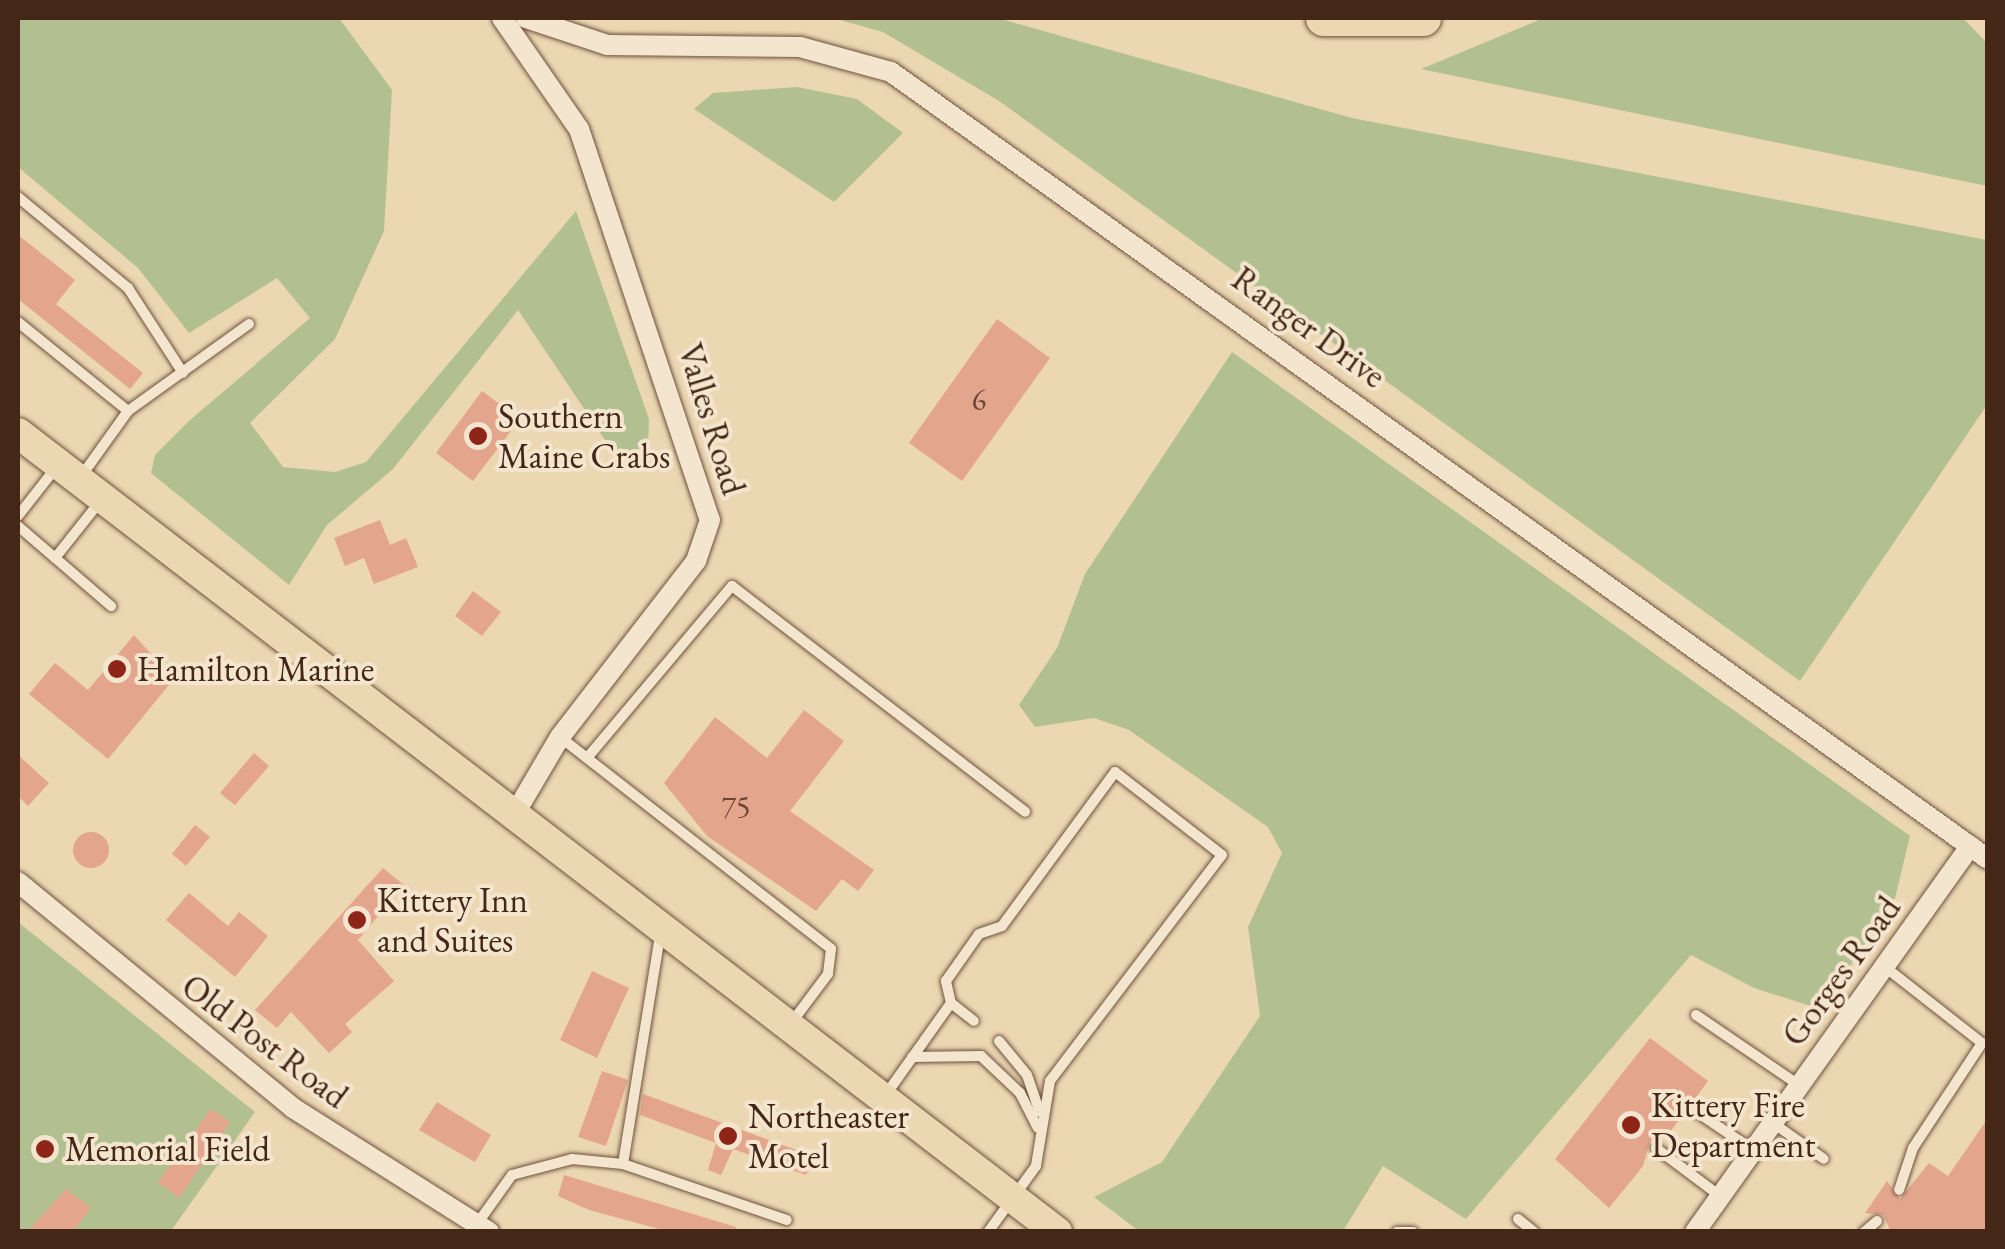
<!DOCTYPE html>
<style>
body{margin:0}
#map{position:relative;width:2005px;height:1249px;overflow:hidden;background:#ecd7b3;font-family:"EB Garamond",serif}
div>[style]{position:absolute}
.green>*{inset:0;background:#b2bf91}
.building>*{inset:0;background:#e4a58d}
.round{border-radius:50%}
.roads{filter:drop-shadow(0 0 2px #6e533d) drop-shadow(0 0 2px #6e533d)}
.lane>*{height:10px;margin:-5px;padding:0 5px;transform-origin:5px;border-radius:5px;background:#f3e5ce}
.street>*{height:20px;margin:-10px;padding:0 10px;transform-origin:10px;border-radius:10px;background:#f3e5ce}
.primary>*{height:30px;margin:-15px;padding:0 15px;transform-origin:15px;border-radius:15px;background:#ecd7b3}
.highway>*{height:35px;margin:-17.5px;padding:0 17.5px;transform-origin:17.5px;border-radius:17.5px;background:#ecd7b3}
.dots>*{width:28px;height:28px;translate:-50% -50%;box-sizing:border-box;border:5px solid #f3e5ce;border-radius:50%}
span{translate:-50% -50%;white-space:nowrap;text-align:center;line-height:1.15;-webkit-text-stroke:8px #f3e5ce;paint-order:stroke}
.number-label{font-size:30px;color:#6c4634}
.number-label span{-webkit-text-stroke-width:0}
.street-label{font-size:35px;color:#442716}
.poi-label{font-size:35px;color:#442716}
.left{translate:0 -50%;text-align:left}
.frame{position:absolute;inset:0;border:20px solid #442716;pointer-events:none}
</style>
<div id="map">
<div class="green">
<div style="clip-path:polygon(18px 18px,339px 18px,392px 90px,384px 231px,335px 339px,250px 423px,283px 467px,335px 472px,366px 462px,576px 211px,649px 419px,648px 445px,625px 454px,609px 446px,518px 310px,393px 469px,327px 525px,289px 585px,151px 473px,155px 455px,190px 420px,310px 318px,277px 278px,189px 333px,138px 268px,18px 167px)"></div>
<div style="clip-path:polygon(833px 18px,997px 18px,1352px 118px,1987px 240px,1987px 405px,1800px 681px,999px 101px,883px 32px)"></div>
<div style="clip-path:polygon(1544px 18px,1963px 18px,1987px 43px,1987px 186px,1421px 69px)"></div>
<div style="clip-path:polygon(797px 87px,857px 99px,903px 133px,834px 202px,694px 109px,713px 93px)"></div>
<div style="clip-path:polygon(1232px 352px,1910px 836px,1895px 898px,1827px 1001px,1817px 1008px,1754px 988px,1691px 955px,1466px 1219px,1383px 1166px,1343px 1231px,1139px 1231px,1094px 1197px,1162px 1162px,1260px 1016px,1248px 927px,1282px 853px,1268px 827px,1129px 730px,1094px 718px,1035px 727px,1019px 705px,1057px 648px,1085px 574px)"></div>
<div style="clip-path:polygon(18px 922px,255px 1112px,171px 1231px,18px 1231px)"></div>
</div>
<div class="building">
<div style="clip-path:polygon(18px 235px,75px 280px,56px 304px,143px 373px,130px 389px,18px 299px)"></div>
<div style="clip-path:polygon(997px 319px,1050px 358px,962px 481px,909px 443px)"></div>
<div style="clip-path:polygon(482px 391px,520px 419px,473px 481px,436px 453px)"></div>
<div style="clip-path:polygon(380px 520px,390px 545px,406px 538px,418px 567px,374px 584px,364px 558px,345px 566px,334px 538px)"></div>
<div style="clip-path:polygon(473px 591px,501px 612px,482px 636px,455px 616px)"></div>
<div style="clip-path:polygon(134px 635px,174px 679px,108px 759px,29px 694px,55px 663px,88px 690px)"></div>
<div style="clip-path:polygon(804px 710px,844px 741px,790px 811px,874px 870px,858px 891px,842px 879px,816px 911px,707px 836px,664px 783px,715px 717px,767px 758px)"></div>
<div style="clip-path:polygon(254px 753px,269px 766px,235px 805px,220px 793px)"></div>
<div style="clip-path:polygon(18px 755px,49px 783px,28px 806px,18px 796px)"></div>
<div style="clip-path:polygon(195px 825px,210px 837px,186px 866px,172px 854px)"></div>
<div class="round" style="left:73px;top:832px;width:36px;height:36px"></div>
<div style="clip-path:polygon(383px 868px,404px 885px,358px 940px,394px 981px,345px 1024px,352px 1032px,329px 1053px,291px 1012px,277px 1028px,255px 1010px)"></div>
<div style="clip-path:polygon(189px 893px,228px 926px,239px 912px,268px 936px,235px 977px,166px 920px)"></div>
<div style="clip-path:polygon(592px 971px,629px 988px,597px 1058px,560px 1040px)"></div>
<div style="clip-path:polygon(1650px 1038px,1708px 1081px,1670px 1132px,1650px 1142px,1643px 1166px,1609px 1208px,1555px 1159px)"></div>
<div style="clip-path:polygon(602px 1071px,628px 1080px,606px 1146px,578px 1137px)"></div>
<div style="clip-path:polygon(643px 1094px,813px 1156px,806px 1175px,733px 1149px,721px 1175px,708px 1170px,716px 1143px,640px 1115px)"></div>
<div style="clip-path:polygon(437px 1102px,491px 1135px,475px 1162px,419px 1130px)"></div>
<div style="clip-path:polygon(211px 1109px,230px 1122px,179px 1198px,158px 1182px)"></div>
<div style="clip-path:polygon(1988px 1118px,1988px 1232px,1891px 1232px,1883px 1215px,1865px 1213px,1887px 1181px,1900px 1199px,1929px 1163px,1948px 1176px)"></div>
<div style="clip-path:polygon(564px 1175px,736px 1227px,735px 1232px,670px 1232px,589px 1210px,558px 1196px)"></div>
<div style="clip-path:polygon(66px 1189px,91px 1208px,72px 1232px,27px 1232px)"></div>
</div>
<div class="roads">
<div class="lane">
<div style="left:18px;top:197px;width:143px;rotate:39.6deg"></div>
<div style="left:128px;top:288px;width:101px;rotate:57.1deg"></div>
<div style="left:18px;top:322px;width:141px;rotate:39deg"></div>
<div style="left:128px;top:411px;width:82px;rotate:125.6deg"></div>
<div style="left:128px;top:411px;width:149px;rotate:-35.7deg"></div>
<div style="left:18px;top:516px;width:65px;rotate:-51.9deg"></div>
<div style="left:18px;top:526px;width:123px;rotate:40.7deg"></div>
<div style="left:55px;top:558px;width:75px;rotate:-51.5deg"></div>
<div style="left:560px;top:737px;width:344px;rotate:38deg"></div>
<div style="left:831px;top:949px;width:25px;rotate:97deg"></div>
<div style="left:828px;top:974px;width:60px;rotate:126.9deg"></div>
<div style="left:587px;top:758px;width:225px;rotate:-49.9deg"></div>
<div style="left:732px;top:586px;width:370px;rotate:37.6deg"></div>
<div style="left:1885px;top:967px;width:123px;rotate:38.1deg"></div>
<div style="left:1982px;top:1043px;width:126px;rotate:123.3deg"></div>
<div style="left:1913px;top:1148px;width:44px;rotate:108.4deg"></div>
<div style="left:951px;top:1003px;width:29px;rotate:38deg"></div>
<div style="left:1696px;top:1015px;width:125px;rotate:34.2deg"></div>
<div style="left:999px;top:1041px;width:44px;rotate:50.5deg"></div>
<div style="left:1027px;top:1075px;width:39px;rotate:71deg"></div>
<div style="left:912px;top:1057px;width:69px;rotate:-0.8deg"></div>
<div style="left:981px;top:1056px;width:54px;rotate:43.5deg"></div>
<div style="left:1020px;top:1093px;width:39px;rotate:63deg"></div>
<div style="left:887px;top:1093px;width:110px;rotate:-54.6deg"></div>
<div style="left:951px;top:1003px;width:23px;rotate:-103deg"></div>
<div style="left:946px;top:981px;width:57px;rotate:-54.9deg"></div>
<div style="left:979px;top:934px;width:24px;rotate:-19deg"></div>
<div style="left:1002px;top:926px;width:191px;rotate:-53.7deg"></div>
<div style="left:1115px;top:772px;width:135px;rotate:37.8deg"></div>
<div style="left:1222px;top:855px;width:284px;rotate:127.3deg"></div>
<div style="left:1050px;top:1081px;width:86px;rotate:99.4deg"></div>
<div style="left:1036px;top:1166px;width:82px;rotate:126deg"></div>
<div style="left:1694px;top:1110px;width:71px;rotate:34.1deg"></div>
<div style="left:1773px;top:1123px;width:62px;rotate:35.2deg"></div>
<div style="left:1656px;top:1148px;width:80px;rotate:36.9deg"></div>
<div style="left:623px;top:1164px;width:232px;rotate:-80.8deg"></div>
<div style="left:1518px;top:1219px;width:21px;rotate:39deg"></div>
<div style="left:477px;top:1224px;width:60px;rotate:-54.5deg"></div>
<div style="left:512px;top:1175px;width:62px;rotate:-14.9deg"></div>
<div style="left:572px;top:1159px;width:51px;rotate:5.6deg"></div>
<div style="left:623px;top:1164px;width:173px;rotate:18.9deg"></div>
<div style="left:1397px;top:1232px;width:16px"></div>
<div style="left:1864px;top:1232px;width:17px;rotate:-40deg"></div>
</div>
<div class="street">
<div style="left:502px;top:18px;width:135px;rotate:55.3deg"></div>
<div style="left:579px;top:129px;width:412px;rotate:71.5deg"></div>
<div style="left:710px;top:520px;width:43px;rotate:108.9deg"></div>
<div style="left:696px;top:561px;width:222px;rotate:127.7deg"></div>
<div style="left:560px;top:737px;width:91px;rotate:120.5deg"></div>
<div style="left:526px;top:18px;width:85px;rotate:18.4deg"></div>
<div style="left:607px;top:45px;width:193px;rotate:0.6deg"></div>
<div style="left:800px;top:47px;width:94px;rotate:15.4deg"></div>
<div style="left:891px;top:72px;width:1350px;rotate:35.66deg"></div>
<div style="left:18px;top:882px;width:356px;rotate:39.4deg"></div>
<div style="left:293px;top:1108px;width:232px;rotate:32.3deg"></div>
<div style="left:1695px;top:1232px;width:474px;rotate:-54.5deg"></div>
</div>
<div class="primary">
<div style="left:18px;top:433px;width:1311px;rotate:37.56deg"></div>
</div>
<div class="highway">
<div style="left:1323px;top:18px;width:100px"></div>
</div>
</div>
<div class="dots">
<div style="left:478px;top:436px;background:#8f2418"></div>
<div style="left:117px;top:669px;background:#8f2418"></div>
<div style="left:357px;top:920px;background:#8f2418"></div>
<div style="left:1631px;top:1125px;background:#8f2418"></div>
<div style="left:728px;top:1136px;background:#8f2418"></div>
<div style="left:45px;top:1149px;background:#8f2418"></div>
</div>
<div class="number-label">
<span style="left:979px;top:400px">6</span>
<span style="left:736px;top:807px">75</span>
</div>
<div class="street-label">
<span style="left:1309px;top:327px;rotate:36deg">Ranger Drive</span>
<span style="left:712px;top:419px;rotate:73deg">Valles Road</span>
<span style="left:1841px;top:971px;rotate:-54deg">Gorges Road</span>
<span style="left:265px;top:1041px;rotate:37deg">Old Post Road</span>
</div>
<div class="poi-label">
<span class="left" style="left:498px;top:436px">Southern<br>Maine Crabs</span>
<span class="left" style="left:137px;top:669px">Hamilton Marine</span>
<span class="left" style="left:377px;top:920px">Kittery Inn<br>and Suites</span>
<span class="left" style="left:1651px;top:1125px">Kittery Fire<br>Department</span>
<span class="left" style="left:748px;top:1136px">Northeaster<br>Motel</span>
<span class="left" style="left:65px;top:1149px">Memorial Field</span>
</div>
<div class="frame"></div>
</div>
